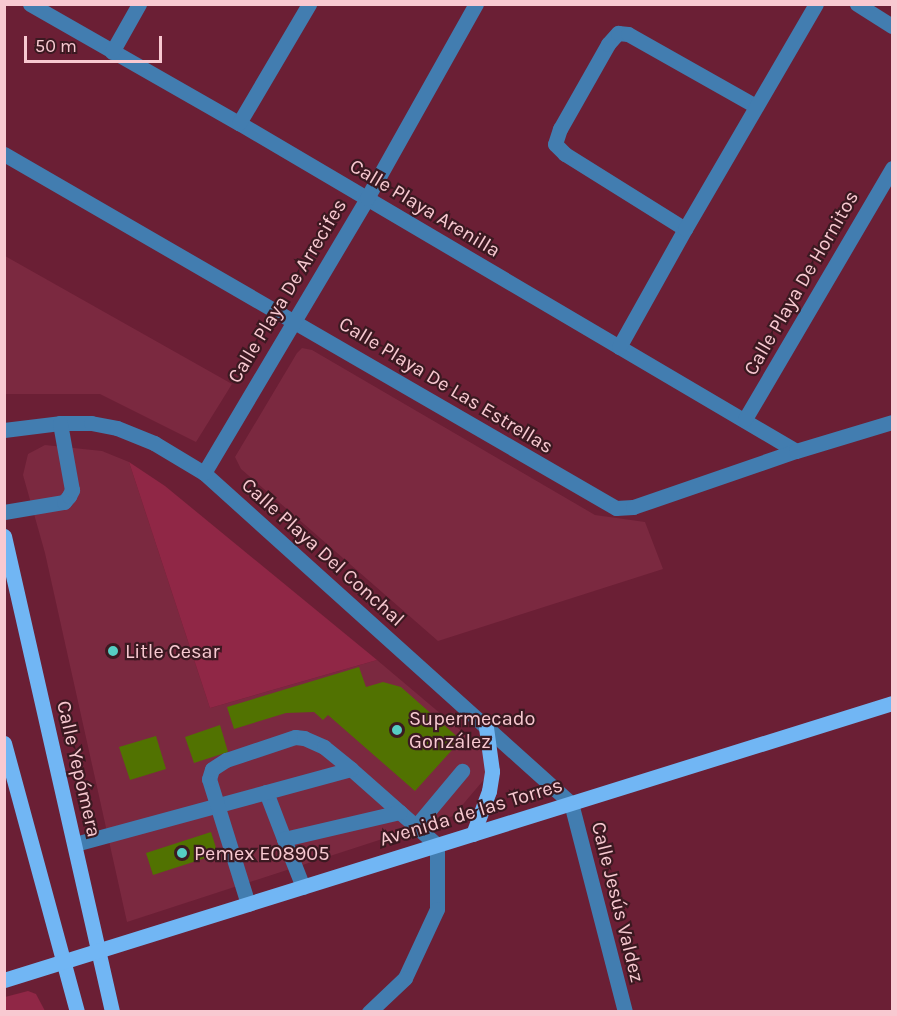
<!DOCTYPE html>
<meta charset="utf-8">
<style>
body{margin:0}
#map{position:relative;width:897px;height:1016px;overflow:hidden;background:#6b1f35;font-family:Karla,sans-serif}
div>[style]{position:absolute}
.built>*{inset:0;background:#7b2940}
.green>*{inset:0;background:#902746}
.building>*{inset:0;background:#517201}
.minor>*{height:15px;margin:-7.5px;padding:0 7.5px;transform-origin:7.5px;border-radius:7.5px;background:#427db0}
.major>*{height:15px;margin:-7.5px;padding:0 7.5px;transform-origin:7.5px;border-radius:7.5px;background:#71b6f4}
.dots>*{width:16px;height:16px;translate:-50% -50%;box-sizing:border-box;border:3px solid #3b1921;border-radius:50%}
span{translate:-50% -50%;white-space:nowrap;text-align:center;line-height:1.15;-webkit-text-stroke:4.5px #3b1921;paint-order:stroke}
.street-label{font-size:20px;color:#f8c9d1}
.poi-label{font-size:20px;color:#f8c9d1}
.left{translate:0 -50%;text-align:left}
.frame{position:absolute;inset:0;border:6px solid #f8c9d1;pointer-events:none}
.scale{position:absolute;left:24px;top:36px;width:138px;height:27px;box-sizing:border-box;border:3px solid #f8c9d1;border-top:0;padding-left:8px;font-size:18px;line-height:21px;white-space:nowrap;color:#f8c9d1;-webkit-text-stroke:4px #3b1921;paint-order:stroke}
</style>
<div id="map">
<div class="built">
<div style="clip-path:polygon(5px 256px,232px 384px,196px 442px,100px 394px,5px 394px)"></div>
<div style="clip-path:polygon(302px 348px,312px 350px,595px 515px,645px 522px,663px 569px,438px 641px,241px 469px,235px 457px,297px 353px)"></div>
<div style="clip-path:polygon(45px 445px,102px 451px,129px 462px,210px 708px,377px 660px,486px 752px,487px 776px,453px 816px,127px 922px,45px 553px,23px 475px,28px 454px)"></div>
</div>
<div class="green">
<div style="clip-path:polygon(129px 462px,165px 486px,377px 660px,210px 708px)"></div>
<div style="clip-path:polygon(28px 991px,36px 994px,45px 1011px,5px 1011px,5px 997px)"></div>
</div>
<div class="building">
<div style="clip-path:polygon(359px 667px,366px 687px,383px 682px,401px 687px,461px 740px,415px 791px,328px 715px,323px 720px,314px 712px,286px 713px,234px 729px,227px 707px)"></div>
<div style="clip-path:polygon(220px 725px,228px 752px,194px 763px,185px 737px)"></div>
<div style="clip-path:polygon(156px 736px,166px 769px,130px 780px,119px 747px)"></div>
<div style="clip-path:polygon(211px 832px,218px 854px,153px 875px,146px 853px)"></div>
</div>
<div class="minor">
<div style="left:30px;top:4px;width:241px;rotate:29.7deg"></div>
<div style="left:239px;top:123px;width:646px;rotate:30.49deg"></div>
<div style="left:857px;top:4px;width:41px;rotate:32.2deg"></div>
<div style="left:112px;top:52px;width:55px;rotate:-60.6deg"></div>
<div style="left:239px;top:123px;width:138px;rotate:-59.5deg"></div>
<div style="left:4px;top:154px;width:707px;rotate:30.05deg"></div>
<div style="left:616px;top:508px;width:17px;rotate:-3deg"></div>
<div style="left:633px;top:507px;width:172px;rotate:-19deg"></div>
<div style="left:796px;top:451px;width:100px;rotate:-16.8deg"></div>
<div style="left:685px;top:229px;width:142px;rotate:-148deg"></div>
<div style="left:565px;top:154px;width:14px;rotate:-135deg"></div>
<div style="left:555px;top:144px;width:16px;rotate:-72deg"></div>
<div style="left:560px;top:129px;width:98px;rotate:-60.5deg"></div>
<div style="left:608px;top:44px;width:15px;rotate:-48deg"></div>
<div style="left:618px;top:33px;width:10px;rotate:6deg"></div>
<div style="left:628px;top:34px;width:147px;rotate:29.4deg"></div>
<div style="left:619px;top:347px;width:135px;rotate:-60.8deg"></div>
<div style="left:685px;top:229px;width:260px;rotate:-59.8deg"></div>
<div style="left:745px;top:419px;width:291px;rotate:-59.6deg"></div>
<div style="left:4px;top:430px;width:56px;rotate:-7.1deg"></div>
<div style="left:60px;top:423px;width:31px"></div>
<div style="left:91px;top:423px;width:26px;rotate:11deg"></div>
<div style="left:117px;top:428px;width:40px;rotate:22deg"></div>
<div style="left:154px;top:443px;width:58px;rotate:31deg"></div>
<div style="left:204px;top:473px;width:494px;rotate:42deg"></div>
<div style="left:571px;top:803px;width:216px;rotate:75.5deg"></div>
<div style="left:204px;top:473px;width:320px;rotate:-59.3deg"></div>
<div style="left:367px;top:198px;width:223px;rotate:-60.7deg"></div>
<div style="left:4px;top:512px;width:61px;rotate:-9.5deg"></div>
<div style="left:64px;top:502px;width:8px;rotate:-50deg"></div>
<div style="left:69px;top:496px;width:7px;rotate:-63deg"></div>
<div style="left:72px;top:490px;width:68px;rotate:-100.2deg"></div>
<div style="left:266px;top:792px;width:50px;rotate:69deg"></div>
<div style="left:416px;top:826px;width:72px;rotate:-50.1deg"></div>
<div style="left:75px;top:844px;width:286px;rotate:-15.2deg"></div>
<div style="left:351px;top:769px;width:115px;rotate:41.5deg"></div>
<div style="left:437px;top:845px;width:64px;rotate:90deg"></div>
<div style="left:437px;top:909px;width:76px;rotate:114.9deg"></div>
<div style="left:405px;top:978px;width:50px;rotate:136.6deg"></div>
<div style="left:303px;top:887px;width:52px;rotate:-111.6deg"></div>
<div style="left:284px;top:839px;width:119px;rotate:-13.1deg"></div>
<div style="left:248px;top:904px;width:131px;rotate:-107.3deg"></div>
<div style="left:209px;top:779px;width:10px;rotate:-73deg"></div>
<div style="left:212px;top:769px;width:17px;rotate:-33deg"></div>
<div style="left:226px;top:760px;width:73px;rotate:-18.4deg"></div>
<div style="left:295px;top:737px;width:9px;rotate:6deg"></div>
<div style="left:304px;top:738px;width:22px;rotate:24deg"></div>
<div style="left:324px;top:747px;width:35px;rotate:39deg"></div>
</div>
<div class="major">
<div style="left:4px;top:536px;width:488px;rotate:77.2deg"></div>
<div style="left:4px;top:743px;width:279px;rotate:74.8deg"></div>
<div style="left:473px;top:834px;width:46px;rotate:-69.6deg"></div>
<div style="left:489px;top:791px;width:20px;rotate:-81deg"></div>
<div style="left:492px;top:771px;width:44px;rotate:-97.8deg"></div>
<div style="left:4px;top:980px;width:930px;rotate:-17.32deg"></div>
</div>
<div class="dots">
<div style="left:113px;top:651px;background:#56cec3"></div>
<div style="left:397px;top:730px;background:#56cec3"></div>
<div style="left:182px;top:853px;background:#56cec3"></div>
</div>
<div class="street-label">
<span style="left:425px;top:208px;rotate:31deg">Calle Playa Arenilla</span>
<span style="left:801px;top:283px;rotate:-60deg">Calle Playa De Hornitos</span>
<span style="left:287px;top:291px;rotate:-59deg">Calle Playa De Arrecifes</span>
<span style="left:446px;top:385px;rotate:31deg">Calle Playa De Las Estrellas</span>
<span style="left:323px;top:552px;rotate:42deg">Calle Playa Del Conchal</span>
<span style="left:79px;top:769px;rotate:77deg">Calle Yepómera</span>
<span style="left:471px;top:812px;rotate:-17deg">Avenida de las Torres</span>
<span style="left:618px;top:902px;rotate:76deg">Calle Jesús Valdez</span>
</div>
<div class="poi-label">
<span class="left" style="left:125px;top:651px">Litle Cesar</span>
<span class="left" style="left:409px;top:730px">Supermecado<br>González</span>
<span class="left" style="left:194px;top:853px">Pemex E08905</span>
</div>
<div class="frame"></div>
<div class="scale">50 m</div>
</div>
